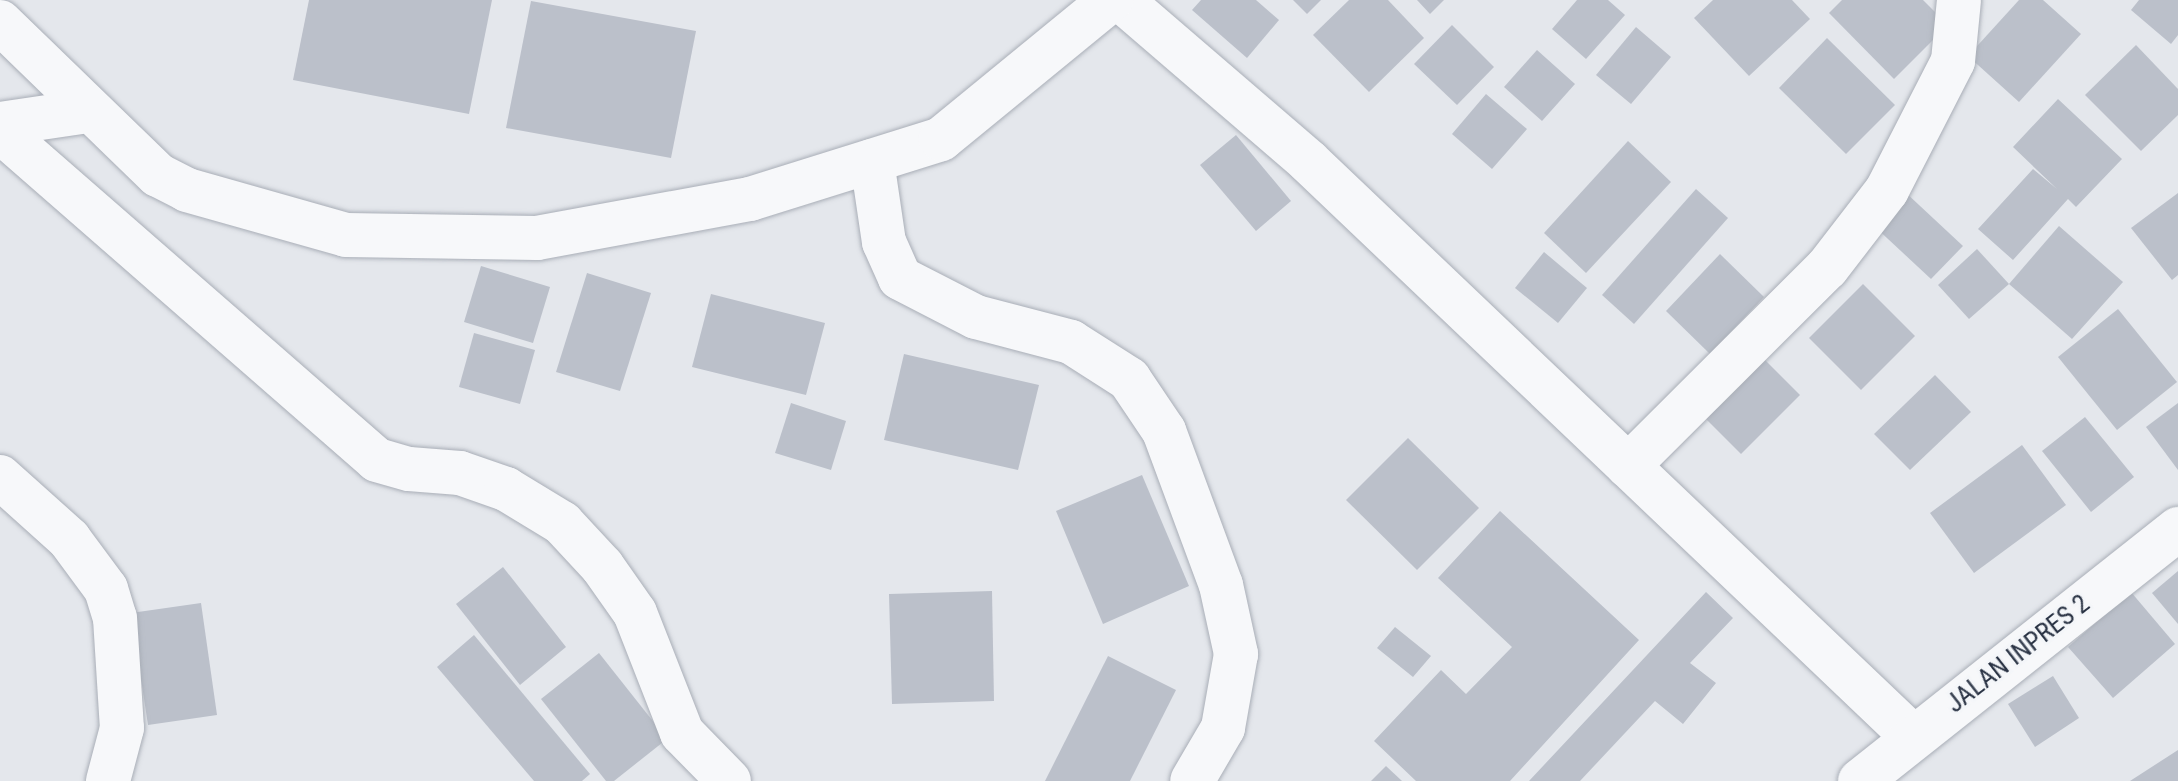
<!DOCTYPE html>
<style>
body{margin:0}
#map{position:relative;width:2178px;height:781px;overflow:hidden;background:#e4e7ec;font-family:"Roboto Condensed",sans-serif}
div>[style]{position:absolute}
.building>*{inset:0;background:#bbc0ca}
.roads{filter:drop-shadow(0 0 2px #a9aeb7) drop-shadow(0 0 2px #a9aeb7)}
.minor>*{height:44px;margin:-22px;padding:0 22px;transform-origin:22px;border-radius:22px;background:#f7f8fa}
span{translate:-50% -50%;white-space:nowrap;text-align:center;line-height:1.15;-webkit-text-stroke:6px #f4f6f9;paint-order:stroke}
.street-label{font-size:26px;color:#2b3445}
</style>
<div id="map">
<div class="building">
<div style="clip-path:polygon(309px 0,492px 0,469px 114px,293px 80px)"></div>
<div style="clip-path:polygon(1201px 0,1256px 0,1279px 20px,1247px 58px,1192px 10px)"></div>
<div style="clip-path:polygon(1293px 0,1321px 0,1307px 14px)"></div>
<div style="clip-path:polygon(1349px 0,1388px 0,1424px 38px,1369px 92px,1313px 35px)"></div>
<div style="clip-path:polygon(1417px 0,1444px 0,1430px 14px)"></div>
<div style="clip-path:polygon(1577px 0,1608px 0,1625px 15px,1586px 59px,1552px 29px)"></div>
<div style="clip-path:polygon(1713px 0,1792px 0,1810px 19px,1749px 76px,1694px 18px)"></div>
<div style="clip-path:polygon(1842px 0,1923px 0,1948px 25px,1894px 79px,1829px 13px)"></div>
<div style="clip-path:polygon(2019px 0,2043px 0,2081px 34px,2019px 102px,1968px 56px)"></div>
<div style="clip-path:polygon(2139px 0,2178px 0,2178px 35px,2171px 44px,2131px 10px)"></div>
<div style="clip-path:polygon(531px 1px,696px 31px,671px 158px,506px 128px)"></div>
<div style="clip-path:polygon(1452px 25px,1494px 67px,1457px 105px,1414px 64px)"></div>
<div style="clip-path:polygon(1636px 27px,1671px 57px,1631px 104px,1596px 75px)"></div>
<div style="clip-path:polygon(1827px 38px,1895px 105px,1846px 154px,1779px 88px)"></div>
<div style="clip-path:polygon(2136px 45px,2178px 89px,2178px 115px,2141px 151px,2085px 95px)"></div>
<div style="clip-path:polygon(1537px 50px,1575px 84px,1542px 121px,1504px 87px)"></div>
<div style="clip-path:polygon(1486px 94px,1527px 129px,1492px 169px,1452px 134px)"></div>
<div style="clip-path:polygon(2058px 99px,2122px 159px,2076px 207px,2068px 199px,2013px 260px,1978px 229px,2033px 169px,2057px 189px,2013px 147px)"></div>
<div style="clip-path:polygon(1236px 135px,1291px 201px,1256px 231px,1200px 165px)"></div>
<div style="clip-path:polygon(1628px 141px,1671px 182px,1586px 273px,1544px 233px)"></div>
<div style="clip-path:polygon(1696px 189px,1728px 218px,1634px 324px,1602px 295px)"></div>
<div style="clip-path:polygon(1904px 191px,1963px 246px,1931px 279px,1873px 225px)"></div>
<div style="clip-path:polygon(2178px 193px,2178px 275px,2172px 280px,2131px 228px)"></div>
<div style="clip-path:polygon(2059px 226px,2123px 282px,2072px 339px,2009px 284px)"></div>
<div style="clip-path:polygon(1977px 249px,2009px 284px,1969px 319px,1938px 285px)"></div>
<div style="clip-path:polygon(1544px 252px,1587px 288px,1558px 323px,1515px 288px)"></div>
<div style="clip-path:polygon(1720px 254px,1764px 297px,1710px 354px,1666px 311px)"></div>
<div style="clip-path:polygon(481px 266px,550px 287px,533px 343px,464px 322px)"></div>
<div style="clip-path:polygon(587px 273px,651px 293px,620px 391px,556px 372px)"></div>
<div style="clip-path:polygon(1863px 284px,1915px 336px,1861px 390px,1809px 338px)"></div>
<div style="clip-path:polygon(711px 294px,825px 323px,806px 395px,692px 367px)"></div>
<div style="clip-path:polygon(2118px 309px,2177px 382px,2117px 430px,2058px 357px)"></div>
<div style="clip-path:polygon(474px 333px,535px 350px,520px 404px,459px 387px)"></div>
<div style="clip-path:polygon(1758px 353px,1800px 395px,1741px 454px,1699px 412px)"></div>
<div style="clip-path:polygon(904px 354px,1039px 385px,1018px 470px,884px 440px)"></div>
<div style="clip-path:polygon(1935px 375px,1971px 412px,1910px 470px,1874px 434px)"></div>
<div style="clip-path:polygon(791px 403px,846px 421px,831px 470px,775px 453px)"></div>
<div style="clip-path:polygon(2178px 403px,2178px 470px,2146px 427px)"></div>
<div style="clip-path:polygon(2085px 417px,2134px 477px,2091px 512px,2042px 451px)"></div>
<div style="clip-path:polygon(1408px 438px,1479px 508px,1417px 570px,1346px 500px)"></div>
<div style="clip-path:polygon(2022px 445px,2066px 505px,1974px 573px,1930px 513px)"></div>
<div style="clip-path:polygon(1142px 475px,1189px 586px,1103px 624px,1056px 511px)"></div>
<div style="clip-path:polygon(1500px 511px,1639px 640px,1510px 781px,1416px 781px,1374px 741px,1441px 670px,1466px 694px,1512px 647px,1438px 578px)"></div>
<div style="clip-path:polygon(503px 567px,566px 647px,520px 685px,456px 604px)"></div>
<div style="clip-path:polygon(2178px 571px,2178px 624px,2152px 593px)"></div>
<div style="clip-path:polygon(992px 591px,994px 701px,892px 704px,889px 594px)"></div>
<div style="clip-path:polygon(1706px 592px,1733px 618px,1690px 663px,1716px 683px,1683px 724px,1655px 701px,1580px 781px,1529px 781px)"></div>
<div style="clip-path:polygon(2131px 592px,2175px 644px,2113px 698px,2068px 647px)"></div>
<div style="clip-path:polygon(201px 603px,217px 715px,148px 725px,131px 613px)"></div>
<div style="clip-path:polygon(1395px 627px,1431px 656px,1413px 677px,1377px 648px)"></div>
<div style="clip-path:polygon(474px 635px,590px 774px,582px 781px,534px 781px,437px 667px)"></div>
<div style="clip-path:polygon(599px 653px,667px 739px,614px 781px,606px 781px,541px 699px)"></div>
<div style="clip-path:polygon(1108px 656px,1176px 690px,1130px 781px,1045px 781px)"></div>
<div style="clip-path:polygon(2053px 676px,2079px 718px,2035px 747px,2008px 704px)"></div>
<div style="clip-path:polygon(2178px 750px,2178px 781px,2130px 781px)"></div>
<div style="clip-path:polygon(1386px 766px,1402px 781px,1371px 781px)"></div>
</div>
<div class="roads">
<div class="minor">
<div style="left:1121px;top:0;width:247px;rotate:40.7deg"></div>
<div style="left:1308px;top:161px;width:835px;rotate:43.59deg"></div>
<div style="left:0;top:22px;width:220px;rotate:44.1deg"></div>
<div style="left:158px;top:175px;width:33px;rotate:27deg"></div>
<div style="left:187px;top:190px;width:165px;rotate:15.8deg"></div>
<div style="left:346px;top:235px;width:191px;rotate:0.9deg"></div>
<div style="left:537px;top:238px;width:217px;rotate:-10.4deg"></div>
<div style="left:750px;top:199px;width:200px;rotate:-17.4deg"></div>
<div style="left:941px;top:139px;width:220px;rotate:-39.3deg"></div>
<div style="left:0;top:124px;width:89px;rotate:-8.4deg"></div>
<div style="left:0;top:131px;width:500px;rotate:41.11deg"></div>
<div style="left:377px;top:460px;width:33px;rotate:16deg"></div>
<div style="left:409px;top:469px;width:51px;rotate:4.5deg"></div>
<div style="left:460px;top:473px;width:49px;rotate:19.2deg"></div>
<div style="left:506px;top:489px;width:66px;rotate:31.3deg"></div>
<div style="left:562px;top:523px;width:59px;rotate:47.1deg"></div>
<div style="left:602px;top:566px;width:57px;rotate:54.9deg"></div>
<div style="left:635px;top:613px;width:129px;rotate:68.6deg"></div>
<div style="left:682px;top:733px;width:67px;rotate:45.6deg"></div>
<div style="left:872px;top:161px;width:82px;rotate:81.6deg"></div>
<div style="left:884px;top:242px;width:39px;rotate:66deg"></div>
<div style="left:900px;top:278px;width:85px;rotate:27.2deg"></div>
<div style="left:976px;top:317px;width:98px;rotate:14.7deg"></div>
<div style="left:1071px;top:342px;width:69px;rotate:32.5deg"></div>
<div style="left:1129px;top:379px;width:63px;rotate:56.1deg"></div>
<div style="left:1164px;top:431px;width:164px;rotate:69.7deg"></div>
<div style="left:1221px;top:585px;width:71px;rotate:77.7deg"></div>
<div style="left:1236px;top:654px;width:75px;rotate:100deg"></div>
<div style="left:1223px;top:728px;width:61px;rotate:120.3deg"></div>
<div style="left:1628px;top:466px;width:281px;rotate:-44.9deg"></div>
<div style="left:1827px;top:268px;width:98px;rotate:-52.4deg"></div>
<div style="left:1887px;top:190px;width:145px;rotate:-62.9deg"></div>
<div style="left:1953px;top:61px;width:61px;rotate:-84.4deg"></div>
<div style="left:0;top:477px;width:93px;rotate:41.9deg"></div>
<div style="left:69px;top:539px;width:62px;rotate:53.5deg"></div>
<div style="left:106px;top:589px;width:30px;rotate:73deg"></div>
<div style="left:115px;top:618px;width:110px;rotate:86.4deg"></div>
<div style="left:122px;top:728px;width:55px;rotate:104.8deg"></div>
<div style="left:1860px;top:781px;width:406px;rotate:-38.4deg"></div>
</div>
</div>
<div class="street-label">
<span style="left:2018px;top:654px;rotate:-38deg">JALAN INPRES 2</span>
</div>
</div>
